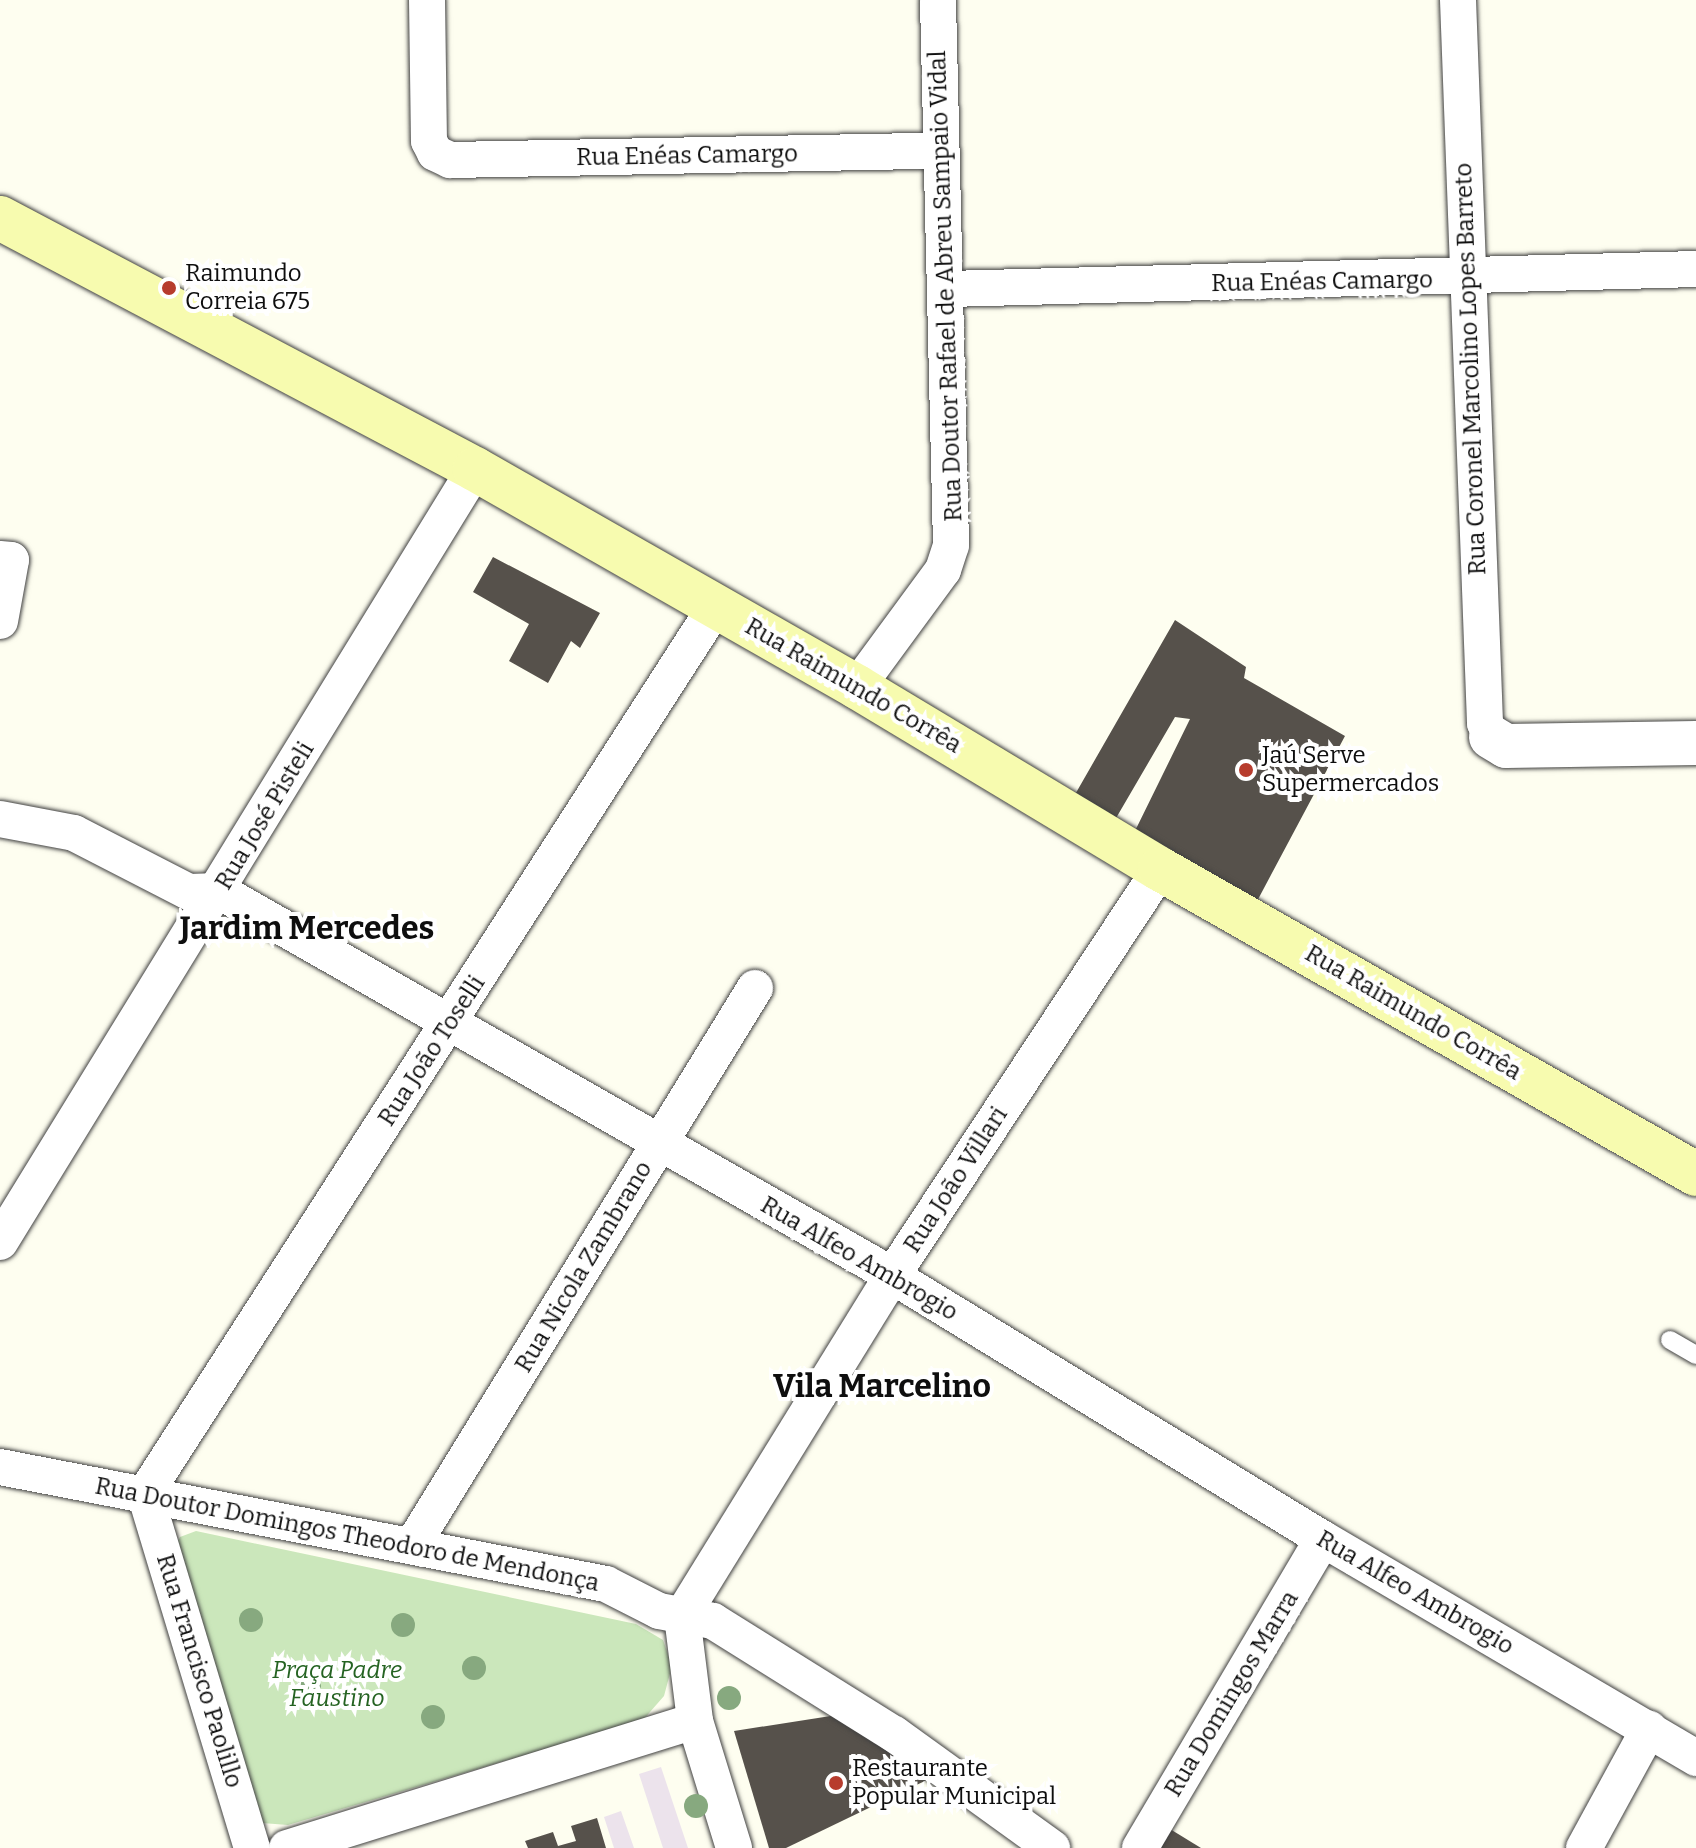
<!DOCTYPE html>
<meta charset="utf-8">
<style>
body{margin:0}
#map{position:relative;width:1696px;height:1848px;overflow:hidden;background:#fefef0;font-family:Bitter,serif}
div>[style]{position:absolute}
.industrial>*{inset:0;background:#ece3ec}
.green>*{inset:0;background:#cbe7bb}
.building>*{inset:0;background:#56514b}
.roads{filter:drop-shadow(0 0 2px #414141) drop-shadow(0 0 2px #414141)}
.service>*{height:18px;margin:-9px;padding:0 9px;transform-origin:9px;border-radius:9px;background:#fff}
.minor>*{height:36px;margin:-18px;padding:0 18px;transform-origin:18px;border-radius:18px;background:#fff}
.tertiary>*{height:44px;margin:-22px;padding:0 22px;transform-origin:22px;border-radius:22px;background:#fff}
.secondary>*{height:44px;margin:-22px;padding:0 22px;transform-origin:22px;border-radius:22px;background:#f7fbaf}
.trees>*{width:24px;height:24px;margin:-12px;border-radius:50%;background:#87a97f}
.dots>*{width:22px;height:22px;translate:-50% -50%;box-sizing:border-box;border:4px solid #fff;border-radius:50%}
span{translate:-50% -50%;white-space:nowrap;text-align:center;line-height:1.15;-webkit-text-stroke:8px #fff;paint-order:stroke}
.street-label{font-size:24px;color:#0e0e0e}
.poi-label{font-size:24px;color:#0e0e0e}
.left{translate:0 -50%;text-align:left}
.park-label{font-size:24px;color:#256322;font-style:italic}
.district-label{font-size:32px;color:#0e0e0e;font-weight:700}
</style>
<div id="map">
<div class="industrial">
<div style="clip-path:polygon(661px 1767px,688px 1848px,663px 1848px,639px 1774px)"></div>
<div style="clip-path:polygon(621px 1811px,634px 1848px,614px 1848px,604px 1817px)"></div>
</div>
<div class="green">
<div style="clip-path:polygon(196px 1531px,636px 1624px,663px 1640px,672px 1666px,664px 1696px,643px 1720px,288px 1825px,262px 1823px,172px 1553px,180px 1537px)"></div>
</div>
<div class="building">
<div style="clip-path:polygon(493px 557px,600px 613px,580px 648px,571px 641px,548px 683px,509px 661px,529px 624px,473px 592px)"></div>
<div style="clip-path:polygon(1175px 620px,1246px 667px,1244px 678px,1345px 736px,1255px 905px,1133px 835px,1190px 719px,1175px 717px,1112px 825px,1069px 805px)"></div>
<div style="clip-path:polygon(837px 1715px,931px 1778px,786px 1848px,769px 1848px,734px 1731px)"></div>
<div style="clip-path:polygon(597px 1818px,606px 1848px,528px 1848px,525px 1841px,553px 1832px,558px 1846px,576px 1841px,571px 1826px)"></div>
<div style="clip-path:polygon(1170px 1829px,1201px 1848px,1161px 1848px)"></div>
</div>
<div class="roads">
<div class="service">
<div style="left:1670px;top:1340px;width:30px;rotate:30deg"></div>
</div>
<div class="minor">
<div style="left:427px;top:0;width:141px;rotate:89.2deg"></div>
<div style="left:429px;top:141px;width:13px;rotate:63deg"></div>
<div style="left:435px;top:153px;width:17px;rotate:25deg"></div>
<div style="left:450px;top:160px;width:491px;rotate:-1.1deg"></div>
<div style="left:1458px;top:0;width:724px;rotate:87.86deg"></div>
<div style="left:1485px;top:723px;width:15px;rotate:67deg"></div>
<div style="left:948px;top:289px;width:748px;rotate:-1.53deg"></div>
<div style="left:0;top:559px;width:11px;rotate:5deg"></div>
<div style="left:11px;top:560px;width:62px;rotate:100.2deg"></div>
<div style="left:857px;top:687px;width:145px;rotate:-53.7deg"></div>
<div style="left:943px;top:570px;width:26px;rotate:-72deg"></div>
<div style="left:951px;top:545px;width:545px;rotate:-91.37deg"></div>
<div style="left:0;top:819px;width:75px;rotate:10.7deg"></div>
<div style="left:74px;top:833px;width:129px;rotate:27.2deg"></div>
<div style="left:189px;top:892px;width:30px;rotate:-2deg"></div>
<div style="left:219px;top:891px;width:751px;rotate:29.71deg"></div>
<div style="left:871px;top:1263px;width:530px;rotate:31.41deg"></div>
<div style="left:1323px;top:1539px;width:433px;rotate:30.4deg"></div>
<div style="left:0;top:1242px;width:907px;rotate:-58.43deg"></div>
<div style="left:0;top:1467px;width:617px;rotate:10.93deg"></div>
<div style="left:606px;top:1584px;width:59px;rotate:27deg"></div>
<div style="left:659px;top:1611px;width:55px;rotate:10.5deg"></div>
<div style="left:713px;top:1621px;width:213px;rotate:32deg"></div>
<div style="left:894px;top:1734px;width:195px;rotate:35.8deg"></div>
<div style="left:412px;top:1546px;width:655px;rotate:-58.42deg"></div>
<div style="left:682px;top:1616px;width:400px;rotate:-58.3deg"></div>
<div style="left:892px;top:1276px;width:487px;rotate:-56.6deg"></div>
<div style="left:682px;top:1616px;width:106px;rotate:82.9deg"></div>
<div style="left:695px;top:1721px;width:133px;rotate:72.9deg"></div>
<div style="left:252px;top:1848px;width:370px;rotate:-106.8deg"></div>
<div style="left:145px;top:1494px;width:1056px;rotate:-57.26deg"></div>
<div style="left:287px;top:1848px;width:427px;rotate:-17.3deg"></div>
<div style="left:1140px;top:1848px;width:359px;rotate:-59.4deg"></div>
<div style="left:1584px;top:1848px;width:136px;rotate:-61.4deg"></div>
</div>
<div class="tertiary">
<div style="left:1491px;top:737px;width:17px;rotate:31deg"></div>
<div style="left:1506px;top:746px;width:190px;rotate:-0.9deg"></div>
</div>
<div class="secondary">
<div style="left:0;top:218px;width:537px;rotate:27.85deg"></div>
<div style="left:475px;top:469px;width:440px;rotate:29.7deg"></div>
<div style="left:857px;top:687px;width:353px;rotate:31deg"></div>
<div style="left:1160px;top:869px;width:617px;rotate:29.64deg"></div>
</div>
</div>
<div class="trees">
<div style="left:251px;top:1620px"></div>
<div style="left:403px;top:1625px"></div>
<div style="left:474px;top:1668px"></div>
<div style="left:309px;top:1687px"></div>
<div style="left:729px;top:1698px"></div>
<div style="left:433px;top:1717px"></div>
<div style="left:696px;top:1806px"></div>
</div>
<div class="dots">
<div style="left:169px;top:288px;background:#b73c2d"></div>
<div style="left:1246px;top:770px;background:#b73c2d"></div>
<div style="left:836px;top:1783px;background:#b73c2d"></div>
</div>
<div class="street-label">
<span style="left:687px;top:156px;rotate:-1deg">Rua Enéas Camargo</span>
<span style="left:1322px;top:282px;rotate:-1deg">Rua Enéas Camargo</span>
<span style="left:946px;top:286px;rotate:-92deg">Rua Doutor Rafael de Abreu Sampaio Vidal</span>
<span style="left:1471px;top:369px;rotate:-92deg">Rua Coronel Marcolino Lopes Barreto</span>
<span style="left:853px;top:686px;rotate:30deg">Rua Raimundo Corrêa</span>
<span style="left:265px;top:816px;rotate:-59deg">Rua José Pisteli</span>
<span style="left:1413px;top:1013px;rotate:30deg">Rua Raimundo Corrêa</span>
<span style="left:432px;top:1051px;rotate:-57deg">Rua João Toselli</span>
<span style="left:956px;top:1180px;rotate:-57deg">Rua João Villari</span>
<span style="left:859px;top:1259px;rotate:30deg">Rua Alfeo Ambrogio</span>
<span style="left:584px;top:1267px;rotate:-59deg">Rua Nicola Zambrano</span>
<span style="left:347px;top:1535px;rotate:11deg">Rua Doutor Domingos Theodoro de Mendonça</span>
<span style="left:1415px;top:1593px;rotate:30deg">Rua Alfeo Ambrogio</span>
<span style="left:199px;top:1671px;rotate:73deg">Rua Francisco Paolillo</span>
<span style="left:1232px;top:1694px;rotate:-59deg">Rua Domingos Marra</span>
</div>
<div class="poi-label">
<span class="left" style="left:185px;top:288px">Raimundo<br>Correia 675</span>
<span class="left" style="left:1262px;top:770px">Jaú Serve<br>Supermercados</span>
<span class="left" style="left:852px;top:1783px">Restaurante<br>Popular Municipal</span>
</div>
<div class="park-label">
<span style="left:337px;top:1685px">Praça Padre<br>Faustino</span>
</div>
<div class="district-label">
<span style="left:307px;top:928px">Jardim Mercedes</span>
<span style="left:882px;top:1386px">Vila Marcelino</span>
</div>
</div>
